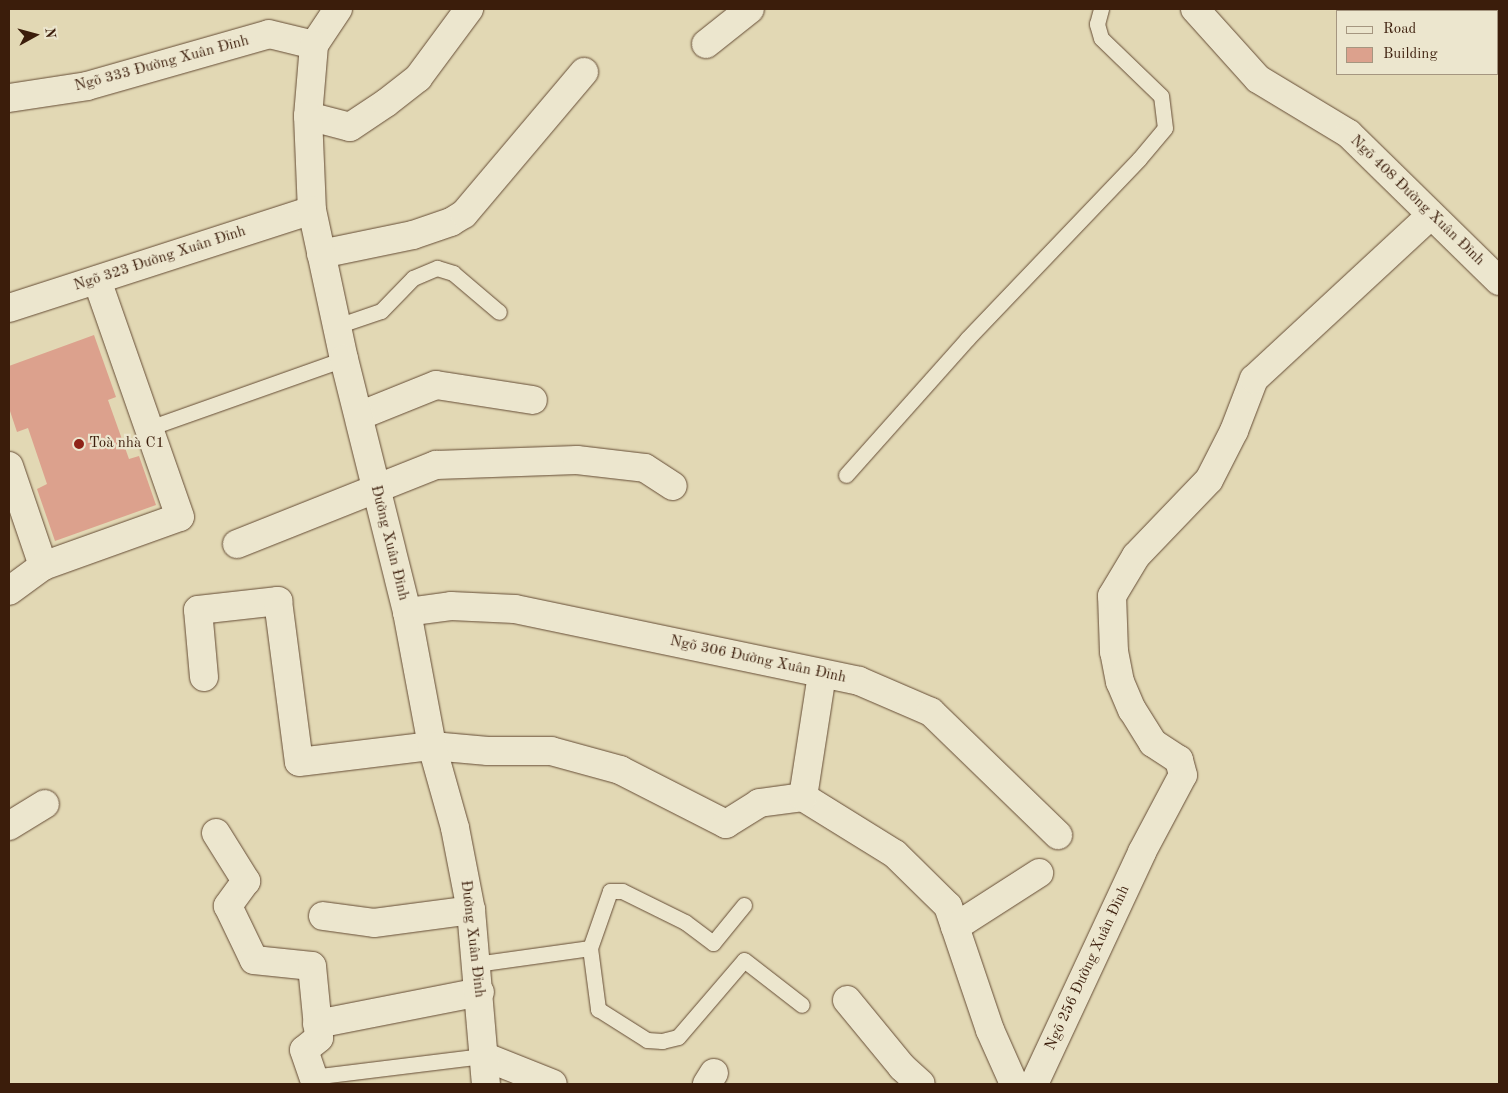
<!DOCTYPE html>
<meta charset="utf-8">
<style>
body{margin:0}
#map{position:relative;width:1508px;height:1093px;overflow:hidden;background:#e2d8b4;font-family:"Old Standard TT",serif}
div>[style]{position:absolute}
.building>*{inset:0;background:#dca18d}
.roads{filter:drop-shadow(0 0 1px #654c35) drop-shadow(0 0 1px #654c35)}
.service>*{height:15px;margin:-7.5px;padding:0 7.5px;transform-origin:7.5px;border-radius:7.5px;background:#ece6ce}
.minor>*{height:28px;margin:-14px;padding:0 14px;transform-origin:14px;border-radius:14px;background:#ece6ce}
.tertiary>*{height:28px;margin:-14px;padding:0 14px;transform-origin:14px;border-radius:14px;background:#ece6ce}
.dots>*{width:14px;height:14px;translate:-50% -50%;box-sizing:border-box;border:2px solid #ece6ce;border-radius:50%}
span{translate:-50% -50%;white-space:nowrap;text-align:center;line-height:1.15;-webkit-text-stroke:4.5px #ece6ce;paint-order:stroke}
.street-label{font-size:15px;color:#3b1d0b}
.poi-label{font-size:15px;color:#3b1d0b}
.left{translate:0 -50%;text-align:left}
.frame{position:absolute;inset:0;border:10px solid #3b1d0b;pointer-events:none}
.legend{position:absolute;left:1336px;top:10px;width:162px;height:65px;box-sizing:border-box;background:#ece6ce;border:1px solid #a59680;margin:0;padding:6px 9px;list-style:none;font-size:15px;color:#3b1d0b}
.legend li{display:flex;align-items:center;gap:10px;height:25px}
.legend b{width:25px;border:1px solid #a59680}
.north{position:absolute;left:10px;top:10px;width:50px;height:50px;-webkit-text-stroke:4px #ece6ce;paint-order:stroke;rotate:83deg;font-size:14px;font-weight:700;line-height:20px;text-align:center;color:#3b1d0b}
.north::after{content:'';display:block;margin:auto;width:18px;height:22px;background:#3b1d0b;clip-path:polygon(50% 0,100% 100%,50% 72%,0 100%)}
</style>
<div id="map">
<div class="building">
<div style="clip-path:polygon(94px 335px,116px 397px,108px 400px,129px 459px,139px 456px,156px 505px,55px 541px,37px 489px,47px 484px,28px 428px,17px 432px,9px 408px,9px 366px)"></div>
</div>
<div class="roads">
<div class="service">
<div style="left:337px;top:326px;width:46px;rotate:-18.8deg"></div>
<div style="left:381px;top:311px;width:46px;rotate:-45.9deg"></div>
<div style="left:413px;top:278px;width:26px;rotate:-23deg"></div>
<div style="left:437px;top:268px;width:17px;rotate:17deg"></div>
<div style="left:453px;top:273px;width:60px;rotate:40.3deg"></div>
<div style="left:149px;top:428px;width:207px;rotate:-19.5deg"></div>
<div style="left:846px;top:475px;width:182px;rotate:-48.3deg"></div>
<div style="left:967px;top:339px;width:249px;rotate:-46.3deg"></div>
<div style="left:1139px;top:159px;width:40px;rotate:-50deg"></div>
<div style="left:1165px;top:128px;width:32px;rotate:-97deg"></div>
<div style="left:1161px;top:96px;width:83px;rotate:-136deg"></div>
<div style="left:1101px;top:38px;width:15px;rotate:-106deg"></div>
<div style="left:1097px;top:24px;width:16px;rotate:-75deg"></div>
<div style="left:744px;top:905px;width:49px;rotate:129.2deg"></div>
<div style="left:713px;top:943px;width:35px;rotate:-143deg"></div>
<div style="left:685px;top:922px;width:70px;rotate:-153.8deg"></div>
<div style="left:622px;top:891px;width:12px;rotate:180deg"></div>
<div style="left:610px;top:891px;width:60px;rotate:109.3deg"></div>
<div style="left:590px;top:948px;width:62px;rotate:82.5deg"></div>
<div style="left:598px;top:1009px;width:58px;rotate:32.3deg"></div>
<div style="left:647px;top:1040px;width:15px;rotate:4deg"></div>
<div style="left:662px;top:1041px;width:16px;rotate:-14deg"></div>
<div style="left:678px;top:1037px;width:101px;rotate:-49.4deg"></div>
<div style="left:744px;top:960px;width:73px;rotate:37.8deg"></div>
<div style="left:476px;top:964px;width:115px;rotate:-8deg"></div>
<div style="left:308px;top:1080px;width:5px;rotate:-37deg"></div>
<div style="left:312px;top:1077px;width:172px;rotate:-7deg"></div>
</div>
<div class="minor">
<div style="left:1195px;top:9px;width:94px;rotate:48deg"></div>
<div style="left:1258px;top:79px;width:106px;rotate:31.1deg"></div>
<div style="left:1349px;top:134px;width:210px;rotate:44.4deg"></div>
<div style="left:706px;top:44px;width:56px;rotate:-38.5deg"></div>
<div style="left:9px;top:98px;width:79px;rotate:-8.7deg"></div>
<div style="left:87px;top:86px;width:189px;rotate:-15.9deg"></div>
<div style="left:269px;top:34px;width:46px;rotate:13.7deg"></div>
<div style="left:308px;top:116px;width:43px;rotate:14.7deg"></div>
<div style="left:350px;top:127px;width:43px;rotate:-33.7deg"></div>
<div style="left:386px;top:103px;width:41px;rotate:-38deg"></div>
<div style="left:418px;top:78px;width:86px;rotate:-53.5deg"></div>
<div style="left:321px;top:254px;width:94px;rotate:-11.7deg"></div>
<div style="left:413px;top:235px;width:40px;rotate:-18.9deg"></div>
<div style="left:451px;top:222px;width:15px;rotate:-32deg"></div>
<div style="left:464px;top:214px;width:186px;rotate:-49.8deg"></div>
<div style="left:9px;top:308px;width:318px;rotate:-17.9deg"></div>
<div style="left:359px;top:416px;width:83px;rotate:-21.9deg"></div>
<div style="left:436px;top:385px;width:98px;rotate:8.8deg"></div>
<div style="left:9px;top:466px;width:106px;rotate:71.2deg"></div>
<div style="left:237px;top:544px;width:214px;rotate:-21.7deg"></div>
<div style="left:436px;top:465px;width:141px;rotate:-2deg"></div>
<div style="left:577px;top:460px;width:68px;rotate:6.7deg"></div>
<div style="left:645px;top:468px;width:33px;rotate:33deg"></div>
<div style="left:9px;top:591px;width:42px;rotate:-36.3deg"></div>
<div style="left:43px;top:566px;width:145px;rotate:-19.7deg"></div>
<div style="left:180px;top:517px;width:251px;rotate:-109.3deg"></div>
<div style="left:407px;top:612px;width:44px;rotate:-7.8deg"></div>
<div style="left:451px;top:606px;width:64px;rotate:2.7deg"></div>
<div style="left:515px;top:609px;width:351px;rotate:11.8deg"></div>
<div style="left:859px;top:681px;width:78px;rotate:23.3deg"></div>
<div style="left:931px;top:712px;width:177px;rotate:44.1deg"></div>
<div style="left:204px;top:677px;width:67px;rotate:-95.1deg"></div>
<div style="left:198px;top:610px;width:81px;rotate:-6.4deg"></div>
<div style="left:278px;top:601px;width:162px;rotate:82.6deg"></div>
<div style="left:299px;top:762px;width:134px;rotate:-6.9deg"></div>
<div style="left:432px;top:746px;width:56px;rotate:5.1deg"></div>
<div style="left:488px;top:751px;width:63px"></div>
<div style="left:551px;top:751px;width:72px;rotate:15.4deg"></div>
<div style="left:620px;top:770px;width:119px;rotate:27deg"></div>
<div style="left:726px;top:824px;width:39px;rotate:-32deg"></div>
<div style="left:759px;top:803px;width:44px;rotate:-7.8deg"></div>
<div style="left:803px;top:797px;width:108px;rotate:31.8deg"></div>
<div style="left:895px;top:854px;width:74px;rotate:44.5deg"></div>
<div style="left:948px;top:906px;width:131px;rotate:71.3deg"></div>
<div style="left:990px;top:1030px;width:59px;rotate:66deg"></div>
<div style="left:803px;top:797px;width:124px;rotate:-81.2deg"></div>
<div style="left:9px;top:826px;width:42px;rotate:-31.4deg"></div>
<div style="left:216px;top:833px;width:57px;rotate:58deg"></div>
<div style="left:246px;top:881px;width:31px;rotate:126deg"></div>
<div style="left:228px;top:906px;width:60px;rotate:64.3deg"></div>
<div style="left:254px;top:960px;width:58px;rotate:5.9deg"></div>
<div style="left:312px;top:966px;width:72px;rotate:84.4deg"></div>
<div style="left:319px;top:1038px;width:19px;rotate:141deg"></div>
<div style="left:304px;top:1050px;width:36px;rotate:71deg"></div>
<div style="left:323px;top:916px;width:51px;rotate:7.8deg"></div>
<div style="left:374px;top:923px;width:98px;rotate:-7.6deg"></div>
<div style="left:955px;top:927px;width:100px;rotate:-32.7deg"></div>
<div style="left:847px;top:1000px;width:87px;rotate:50.6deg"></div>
<div style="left:902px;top:1067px;width:25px;rotate:42deg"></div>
<div style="left:317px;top:1024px;width:166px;rotate:-11.1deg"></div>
<div style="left:483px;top:1056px;width:75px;rotate:21.8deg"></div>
<div style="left:707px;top:1084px;width:13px;rotate:-58deg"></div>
<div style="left:1034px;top:1084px;width:256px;rotate:-65deg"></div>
<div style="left:1142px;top:852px;width:87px;rotate:-62deg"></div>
<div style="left:1183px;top:775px;width:16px;rotate:-105deg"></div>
<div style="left:1179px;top:760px;width:31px;rotate:-147deg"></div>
<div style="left:1153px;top:743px;width:39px;rotate:-122deg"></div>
<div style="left:1132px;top:710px;width:30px;rotate:-113deg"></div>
<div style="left:1120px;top:682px;width:31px;rotate:-101deg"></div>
<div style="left:1114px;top:652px;width:56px;rotate:-92deg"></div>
<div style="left:1112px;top:596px;width:47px;rotate:-59deg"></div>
<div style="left:1136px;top:556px;width:105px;rotate:-46.2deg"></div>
<div style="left:1209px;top:480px;width:55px;rotate:-63deg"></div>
<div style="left:1234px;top:431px;width:56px;rotate:-69deg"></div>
<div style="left:1254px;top:379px;width:241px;rotate:-42.8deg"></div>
</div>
<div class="tertiary">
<div style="left:338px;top:9px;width:43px;rotate:123.7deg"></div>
<div style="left:314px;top:45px;width:71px;rotate:94.8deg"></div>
<div style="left:308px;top:116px;width:94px;rotate:87.6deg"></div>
<div style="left:312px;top:210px;width:152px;rotate:77.9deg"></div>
<div style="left:344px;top:359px;width:261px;rotate:76deg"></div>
<div style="left:407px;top:612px;width:136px;rotate:79.4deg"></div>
<div style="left:432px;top:746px;width:85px;rotate:74.3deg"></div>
<div style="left:455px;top:828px;width:84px;rotate:79deg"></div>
<div style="left:471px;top:910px;width:175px;rotate:85.1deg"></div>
</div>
</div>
<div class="dots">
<div style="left:79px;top:444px;background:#8f2418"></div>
</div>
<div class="street-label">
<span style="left:162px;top:64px;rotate:-15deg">Ngõ 333 Đường Xuân Đỉnh</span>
<span style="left:1417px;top:201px;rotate:44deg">Ngõ 408 Đường Xuân Đỉnh</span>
<span style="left:160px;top:259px;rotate:-18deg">Ngõ 323 Đường Xuân Đỉnh</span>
<span style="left:389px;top:543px;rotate:76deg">Đường Xuân Đỉnh</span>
<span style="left:758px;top:660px;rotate:12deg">Ngõ 306 Đường Xuân Đỉnh</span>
<span style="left:472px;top:939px;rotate:83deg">Đường Xuân Đỉnh</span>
<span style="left:1088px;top:968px;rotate:-65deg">Ngõ 256 Đường Xuân Đỉnh</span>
</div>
<div class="poi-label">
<span class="left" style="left:89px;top:444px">Toà nhà C1</span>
</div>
<div class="frame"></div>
<ul class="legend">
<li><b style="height:6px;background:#ece6ce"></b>Road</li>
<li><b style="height:14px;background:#dca18d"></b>Building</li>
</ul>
<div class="north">N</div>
</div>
